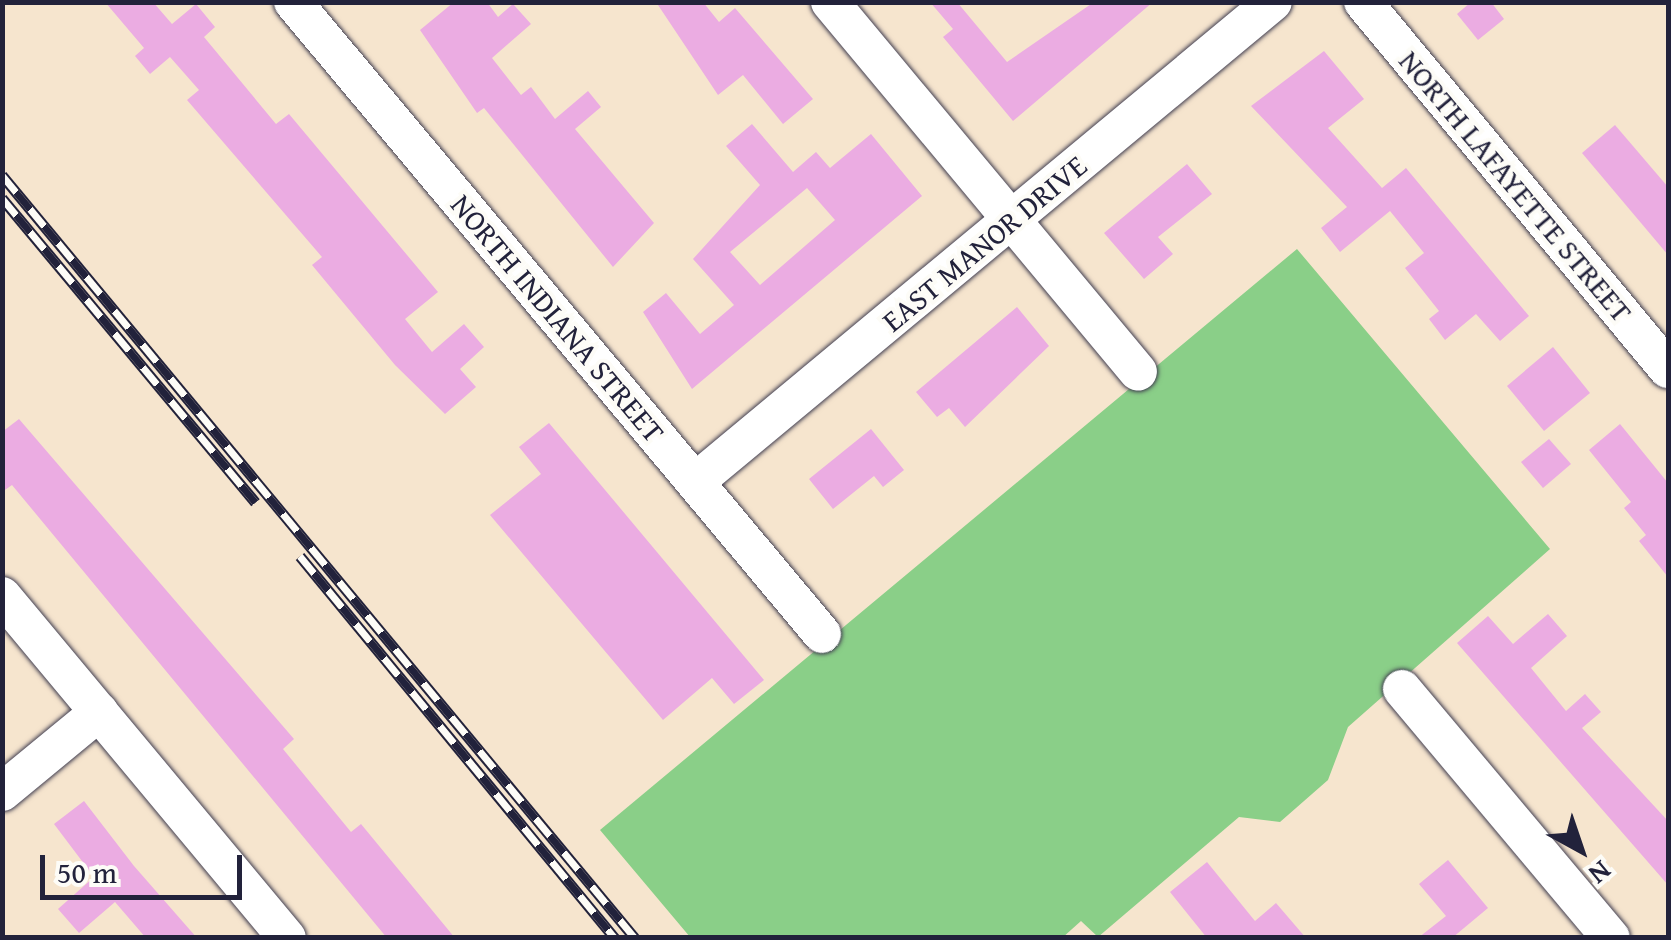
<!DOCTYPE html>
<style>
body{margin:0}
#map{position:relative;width:1671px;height:940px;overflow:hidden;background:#f6e5ce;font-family:"Gentium Book Plus",serif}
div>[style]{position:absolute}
.green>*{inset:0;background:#8acf88}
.building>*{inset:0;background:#ebace2}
.roads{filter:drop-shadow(0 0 2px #423f51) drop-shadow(0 0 2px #423f51)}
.minor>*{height:38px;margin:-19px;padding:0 19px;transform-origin:19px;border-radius:19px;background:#fff}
.rail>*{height:11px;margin-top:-5.5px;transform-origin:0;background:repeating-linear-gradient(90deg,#fdfcf7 0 22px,#22223b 0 44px);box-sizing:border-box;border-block:2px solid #22223b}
span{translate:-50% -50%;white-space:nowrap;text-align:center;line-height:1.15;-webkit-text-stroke:8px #fdfcf7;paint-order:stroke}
.street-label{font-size:30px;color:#22223b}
.frame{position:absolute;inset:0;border:5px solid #22223b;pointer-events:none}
.north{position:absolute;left:1531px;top:800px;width:100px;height:100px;-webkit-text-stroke:8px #fdfcf7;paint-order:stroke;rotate:140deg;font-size:28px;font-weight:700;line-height:40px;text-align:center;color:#22223b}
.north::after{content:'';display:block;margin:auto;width:35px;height:45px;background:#22223b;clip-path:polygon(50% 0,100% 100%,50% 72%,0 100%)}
.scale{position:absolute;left:40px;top:855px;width:202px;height:45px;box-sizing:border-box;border:5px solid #22223b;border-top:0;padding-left:12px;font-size:30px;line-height:35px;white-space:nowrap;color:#22223b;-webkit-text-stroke:8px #fdfcf7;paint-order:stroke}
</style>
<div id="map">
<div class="green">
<div style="clip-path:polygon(1297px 249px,1550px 549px,1348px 727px,1328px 780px,1280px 822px,1239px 817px,1098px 937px,1081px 921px,1062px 938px,690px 937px,600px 830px)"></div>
</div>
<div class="building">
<div style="clip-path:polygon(105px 2px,153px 2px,172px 24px,196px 4px,215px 27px,204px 37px,276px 124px,289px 114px,438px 292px,405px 319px,432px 352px,464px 324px,484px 347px,460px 369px,476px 387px,445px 414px,395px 365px,312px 265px,322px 257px,187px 100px,199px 90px,170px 57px,150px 74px,135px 56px,144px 48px)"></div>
<div style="clip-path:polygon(454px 2px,487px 2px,498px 17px,513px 4px,531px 24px,492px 58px,521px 95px,531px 87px,555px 119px,588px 91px,601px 107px,575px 129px,654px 223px,613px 267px,484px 108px,477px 113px,420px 30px)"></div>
<div style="clip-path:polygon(656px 2px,703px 2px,719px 22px,735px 8px,813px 99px,783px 124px,743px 75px,718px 95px)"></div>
<div style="clip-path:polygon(930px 2px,957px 2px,1007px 62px,1094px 2px,1153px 2px,1013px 121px,943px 37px,953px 29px)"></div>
<div style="clip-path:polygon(1471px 2px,1491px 2px,1504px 19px,1478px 40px,1457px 14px)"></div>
<div style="clip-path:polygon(1324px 51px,1364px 99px,1328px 128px,1382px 188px,1406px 168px,1529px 316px,1500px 341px,1476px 314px,1445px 340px,1429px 319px,1439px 311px,1405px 268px,1424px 253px,1390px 211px,1340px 252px,1321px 228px,1347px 207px,1251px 106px)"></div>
<div style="clip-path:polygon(evenodd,752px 124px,793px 172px,816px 152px,830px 168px,871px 134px,922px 196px,692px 389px,643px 312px,666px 293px,700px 334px,734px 305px,693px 259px,760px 185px,726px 146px,752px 124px,807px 188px,835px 220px,760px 285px,730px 252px,807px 188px)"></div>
<div style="clip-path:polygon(1615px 125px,1668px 187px,1668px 255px,1582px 153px)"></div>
<div style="clip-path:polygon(1187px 164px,1212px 194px,1158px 237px,1173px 254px,1144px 279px,1104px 233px)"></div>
<div style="clip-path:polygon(1017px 307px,1049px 346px,965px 427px,949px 408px,937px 417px,916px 392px)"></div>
<div style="clip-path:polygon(1553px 347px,1590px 393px,1544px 431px,1507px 386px)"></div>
<div style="clip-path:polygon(19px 419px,294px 739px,283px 749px,351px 832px,361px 824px,455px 938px,387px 938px,12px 485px,2px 492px,2px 432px)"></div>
<div style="clip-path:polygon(549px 423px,764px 680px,734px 704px,712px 678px,663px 720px,490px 515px,541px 474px,519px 447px)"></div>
<div style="clip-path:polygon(1620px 424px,1668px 483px,1668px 577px,1639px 541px,1646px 535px,1624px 508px,1631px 502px,1589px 450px)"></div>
<div style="clip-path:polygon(871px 429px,904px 470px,883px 487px,874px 476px,833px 509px,809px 479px)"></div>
<div style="clip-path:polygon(1549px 439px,1571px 464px,1543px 488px,1521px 462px)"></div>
<div style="clip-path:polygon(1548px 614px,1567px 636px,1531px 668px,1566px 711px,1585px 694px,1601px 712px,1582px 728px,1668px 821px,1668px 885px,1457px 643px,1488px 616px,1513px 644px)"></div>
<div style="clip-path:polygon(84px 801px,134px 866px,197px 938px,146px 938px,115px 902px,79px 933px,58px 909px,94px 877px,54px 824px)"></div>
<div style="clip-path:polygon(1448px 860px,1488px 908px,1452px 938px,1418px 938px,1446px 916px,1419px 884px)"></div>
<div style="clip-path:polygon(1207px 862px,1255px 921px,1276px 903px,1306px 938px,1207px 938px,1170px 892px)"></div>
</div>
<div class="roads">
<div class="minor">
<div style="left:293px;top:2px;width:824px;rotate:50.07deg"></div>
<div style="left:830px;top:2px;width:481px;rotate:50.2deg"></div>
<div style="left:1363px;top:2px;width:477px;rotate:50.3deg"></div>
<div style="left:695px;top:482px;width:751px;rotate:-39.71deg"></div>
<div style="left:2px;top:596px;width:445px;rotate:50.2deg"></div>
<div style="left:1402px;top:689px;width:325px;rotate:50deg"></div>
<div style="left:2px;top:792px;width:126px;rotate:-39.5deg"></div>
</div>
</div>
<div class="rail">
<div style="left:2px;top:175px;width:991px;rotate:50.32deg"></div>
<div style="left:2px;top:198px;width:396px;rotate:50.2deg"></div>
<div style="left:300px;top:556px;width:495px;rotate:50.5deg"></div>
</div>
<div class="street-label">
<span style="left:1516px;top:186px;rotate:50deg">NORTH LAFAYETTE STREET</span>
<span style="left:984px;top:243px;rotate:-40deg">EAST MANOR DRIVE</span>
<span style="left:558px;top:318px;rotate:50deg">NORTH INDIANA STREET</span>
</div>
<div class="frame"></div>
<div class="north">N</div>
<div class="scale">50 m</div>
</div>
